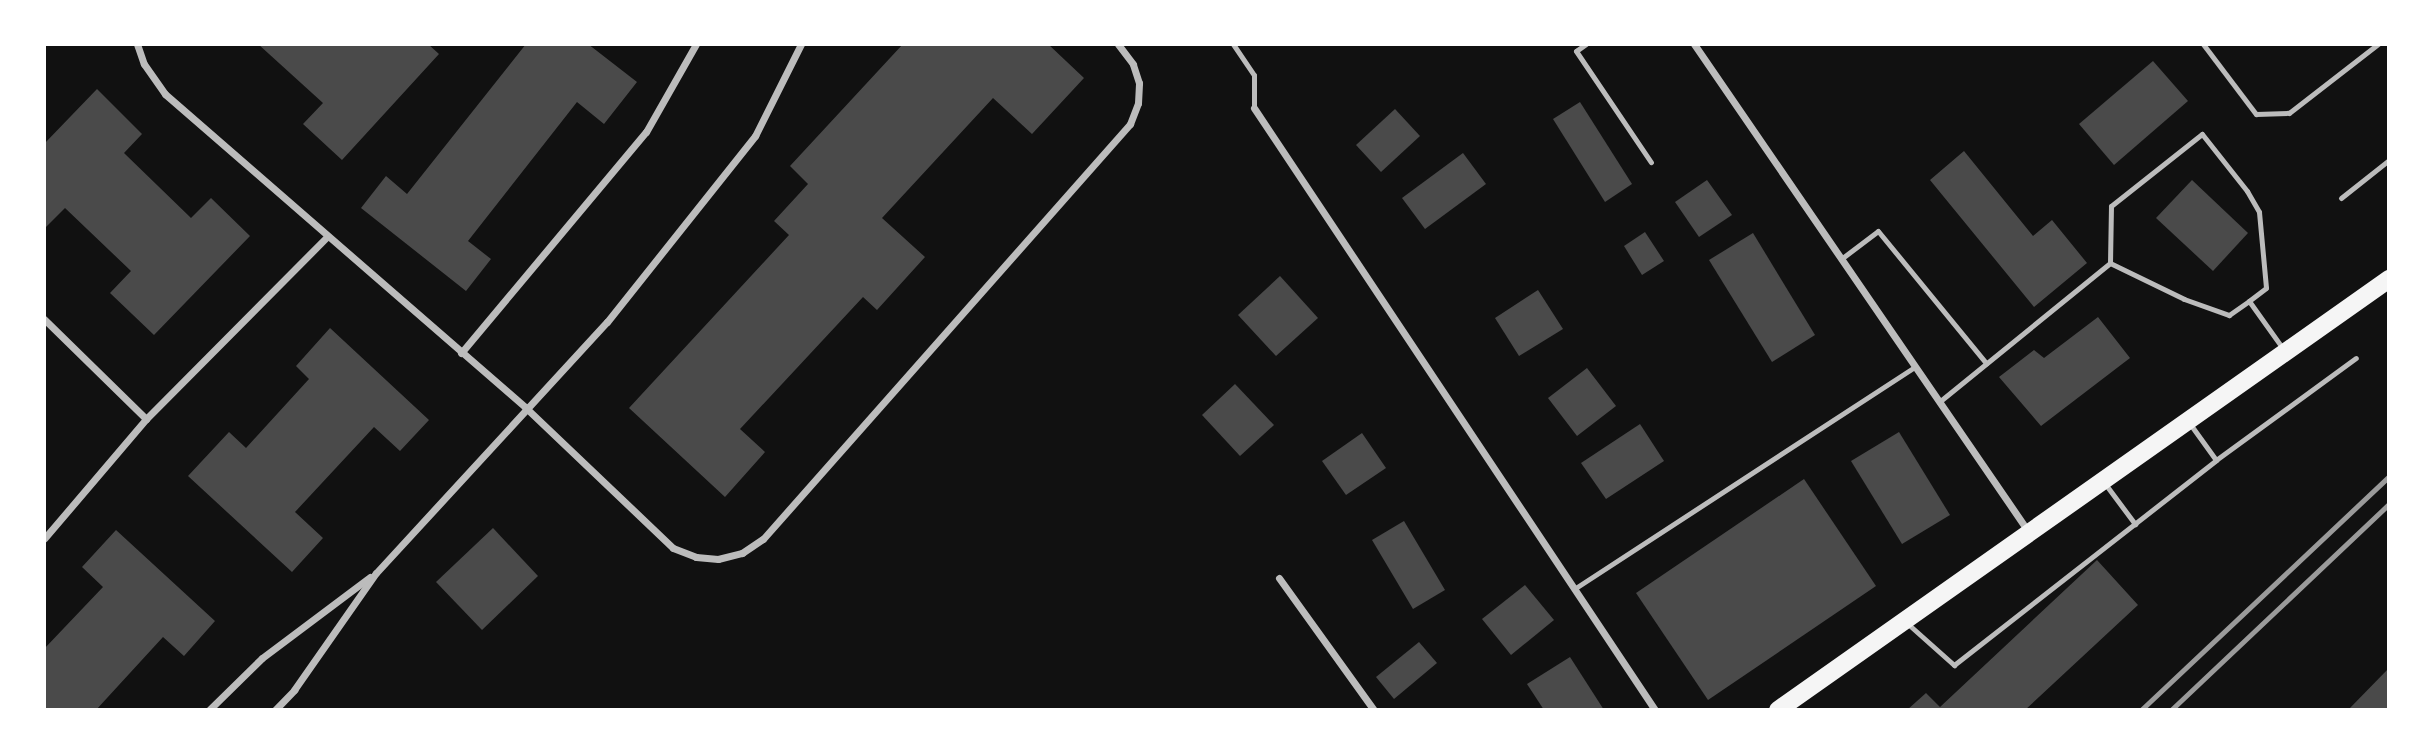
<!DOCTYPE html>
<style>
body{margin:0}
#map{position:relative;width:2433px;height:754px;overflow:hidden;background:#111;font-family:"Roboto Condensed",sans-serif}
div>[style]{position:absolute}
.building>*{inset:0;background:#4a4a4a}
.service>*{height:5px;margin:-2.5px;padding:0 2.5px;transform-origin:2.5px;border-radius:2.5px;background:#bcbcbc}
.minor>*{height:7px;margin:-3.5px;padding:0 3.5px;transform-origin:3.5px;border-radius:3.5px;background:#bcbcbc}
.primary>*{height:18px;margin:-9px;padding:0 9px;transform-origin:9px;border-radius:9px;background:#f5f5f5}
.rail>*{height:5px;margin:-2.5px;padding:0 2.5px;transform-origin:2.5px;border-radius:2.5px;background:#9a9a9a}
span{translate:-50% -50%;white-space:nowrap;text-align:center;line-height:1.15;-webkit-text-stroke:7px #fff;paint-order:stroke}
.frame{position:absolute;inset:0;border:46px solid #fff;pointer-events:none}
</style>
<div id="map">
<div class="building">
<div style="clip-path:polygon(258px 44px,428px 44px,439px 54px,342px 160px,303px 124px,323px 103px)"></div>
<div style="clip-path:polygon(526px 44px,588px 44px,637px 82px,604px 124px,577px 102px,468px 241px,491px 259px,466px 291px,361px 208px,386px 176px,407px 194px)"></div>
<div style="clip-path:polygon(903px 44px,1048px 44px,1084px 78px,1032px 134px,993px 98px,882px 218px,925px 257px,877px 310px,863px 297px,740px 429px,765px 452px,725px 497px,629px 408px,789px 235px,774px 221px,808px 184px,790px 166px)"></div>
<div style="clip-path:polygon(2153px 61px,2188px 101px,2114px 165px,2079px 124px)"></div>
<div style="clip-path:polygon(97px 89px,142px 134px,124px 153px,191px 218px,211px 198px,250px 236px,154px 335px,110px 293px,131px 271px,65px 208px,46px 227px,44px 225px,44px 144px)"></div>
<div style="clip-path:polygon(1580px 102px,1632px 184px,1605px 202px,1553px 119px)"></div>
<div style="clip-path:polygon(1395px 109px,1420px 136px,1381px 172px,1356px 145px)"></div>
<div style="clip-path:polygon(1964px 151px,2033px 236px,2052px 220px,2087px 263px,2034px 307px,1930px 180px)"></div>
<div style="clip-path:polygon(1463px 153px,1486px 184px,1425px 229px,1402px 198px)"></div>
<div style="clip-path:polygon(1707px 180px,1732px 215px,1699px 237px,1675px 202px)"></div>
<div style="clip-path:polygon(2192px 180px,2248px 233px,2213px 271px,2156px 218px)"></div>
<div style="clip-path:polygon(1645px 232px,1664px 261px,1642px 275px,1624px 246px)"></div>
<div style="clip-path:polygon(1753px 233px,1815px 335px,1772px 362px,1709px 260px)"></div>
<div style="clip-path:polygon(1280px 276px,1318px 318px,1276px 356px,1238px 315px)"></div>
<div style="clip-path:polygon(1538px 290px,1563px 329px,1519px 356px,1495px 318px)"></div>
<div style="clip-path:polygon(2098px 317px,2130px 358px,2041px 426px,1999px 377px,2034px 350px,2044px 358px)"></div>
<div style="clip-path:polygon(330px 328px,429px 420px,400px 451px,374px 427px,295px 512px,323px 538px,292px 572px,188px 476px,229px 432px,246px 448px,309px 379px,296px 366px)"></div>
<div style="clip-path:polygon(1587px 368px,1616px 406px,1577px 436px,1548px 398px)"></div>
<div style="clip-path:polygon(1235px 384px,1274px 425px,1240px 456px,1202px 415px)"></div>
<div style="clip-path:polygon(1640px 424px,1664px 461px,1606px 499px,1581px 463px)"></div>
<div style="clip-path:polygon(1899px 432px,1950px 515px,1902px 544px,1851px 461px)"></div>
<div style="clip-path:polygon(1362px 433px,1386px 468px,1346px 495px,1322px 461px)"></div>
<div style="clip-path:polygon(1804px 479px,1876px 586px,1708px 700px,1636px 593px)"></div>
<div style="clip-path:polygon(1404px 521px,1445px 590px,1413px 609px,1372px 540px)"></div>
<div style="clip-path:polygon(493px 528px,538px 576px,482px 630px,436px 582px)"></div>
<div style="clip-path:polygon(116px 530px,215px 621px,184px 656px,163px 637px,96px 710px,44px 710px,44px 649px,103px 587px,82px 567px)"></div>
<div style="clip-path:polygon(2097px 560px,2138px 605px,2025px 710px,1907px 710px,1926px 693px,1940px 707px)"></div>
<div style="clip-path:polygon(1525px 585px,1554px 620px,1511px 655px,1482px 619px)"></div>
<div style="clip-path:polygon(1419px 642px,1437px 663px,1394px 699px,1376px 677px)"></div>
<div style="clip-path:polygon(1570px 657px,1604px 710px,1544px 710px,1527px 684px)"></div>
<div style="clip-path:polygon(2389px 668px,2389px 710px,2348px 710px)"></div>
</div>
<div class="service">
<div style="left:1233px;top:44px;width:37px;rotate:56deg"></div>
<div style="left:1254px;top:75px;width:33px;rotate:90deg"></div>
<div style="left:1586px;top:44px;width:12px;rotate:145deg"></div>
<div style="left:1576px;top:51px;width:134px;rotate:56deg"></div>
<div style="left:2203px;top:44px;width:88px;rotate:52.9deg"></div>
<div style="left:2256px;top:114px;width:33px;rotate:-2deg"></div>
<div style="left:2289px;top:113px;width:113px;rotate:-37.8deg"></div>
<div style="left:2341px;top:198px;width:61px;rotate:-38.4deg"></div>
<div style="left:1841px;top:259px;width:46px;rotate:-37.1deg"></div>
<div style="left:1878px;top:231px;width:171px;rotate:50.7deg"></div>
<div style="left:2110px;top:263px;width:82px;rotate:25.9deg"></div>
<div style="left:2184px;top:299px;width:48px;rotate:19.6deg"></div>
<div style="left:2229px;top:315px;width:24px;rotate:-35deg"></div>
<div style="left:1939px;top:402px;width:220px;rotate:-39.1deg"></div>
<div style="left:2110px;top:263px;width:57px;rotate:-89deg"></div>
<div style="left:2111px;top:206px;width:116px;rotate:-38.4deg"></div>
<div style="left:2202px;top:134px;width:73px;rotate:51.7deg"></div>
<div style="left:2247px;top:191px;width:24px;rotate:60deg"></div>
<div style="left:2259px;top:212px;width:76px;rotate:84.7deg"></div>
<div style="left:2266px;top:288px;width:21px;rotate:143deg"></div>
<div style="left:2249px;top:301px;width:60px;rotate:54.5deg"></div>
<div style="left:2216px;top:460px;width:173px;rotate:-36.1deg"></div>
<div style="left:2106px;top:485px;width:49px;rotate:53.4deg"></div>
<div style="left:1574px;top:589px;width:407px;rotate:-33.1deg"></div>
<div style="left:1908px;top:624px;width:62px;rotate:41.7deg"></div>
<div style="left:1954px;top:665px;width:333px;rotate:-38deg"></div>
<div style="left:2216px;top:460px;width:44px;rotate:-125.8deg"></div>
</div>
<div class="minor">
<div style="left:137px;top:44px;width:21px;rotate:71deg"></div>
<div style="left:144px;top:64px;width:37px;rotate:55deg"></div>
<div style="left:165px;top:94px;width:477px;rotate:41deg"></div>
<div style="left:525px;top:407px;width:204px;rotate:43.6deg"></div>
<div style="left:673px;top:548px;width:25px;rotate:21deg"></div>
<div style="left:696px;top:557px;width:22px;rotate:5deg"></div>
<div style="left:718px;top:559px;width:25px;rotate:-14deg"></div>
<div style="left:742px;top:553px;width:25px;rotate:-34deg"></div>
<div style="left:763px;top:539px;width:554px;rotate:-48.51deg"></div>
<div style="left:1130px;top:124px;width:22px;rotate:-69deg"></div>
<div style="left:1138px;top:103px;width:20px;rotate:-87deg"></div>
<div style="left:1139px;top:83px;width:20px;rotate:-108deg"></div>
<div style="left:1133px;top:64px;width:25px;rotate:-127deg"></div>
<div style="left:1694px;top:44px;width:591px;rotate:55.56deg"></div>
<div style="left:1254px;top:108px;width:723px;rotate:56.33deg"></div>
<div style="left:44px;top:319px;width:143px;rotate:44.4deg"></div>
<div style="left:146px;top:419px;width:157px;rotate:130.4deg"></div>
<div style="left:461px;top:353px;width:288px;rotate:-50.1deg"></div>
<div style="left:646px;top:132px;width:101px;rotate:-60.4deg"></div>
<div style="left:146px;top:419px;width:257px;rotate:-45.2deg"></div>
<div style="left:1279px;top:578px;width:163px;rotate:54.3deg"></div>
<div style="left:209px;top:710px;width:74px;rotate:-44.5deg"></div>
<div style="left:262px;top:658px;width:135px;rotate:-36.9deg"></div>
<div style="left:275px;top:710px;width:28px;rotate:-46deg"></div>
<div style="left:294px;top:690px;width:143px;rotate:-55deg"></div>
<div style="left:376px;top:573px;width:341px;rotate:-47.4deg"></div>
<div style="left:607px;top:322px;width:238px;rotate:-51.5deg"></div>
<div style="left:755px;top:136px;width:103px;rotate:-63.4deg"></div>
</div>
<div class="primary">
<div style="left:1778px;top:710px;width:748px;rotate:-35.2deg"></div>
</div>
<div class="rail">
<div style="left:2141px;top:710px;width:341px;rotate:-43.3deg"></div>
<div style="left:2171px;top:710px;width:300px;rotate:-43.4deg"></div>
</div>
<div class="frame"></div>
</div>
